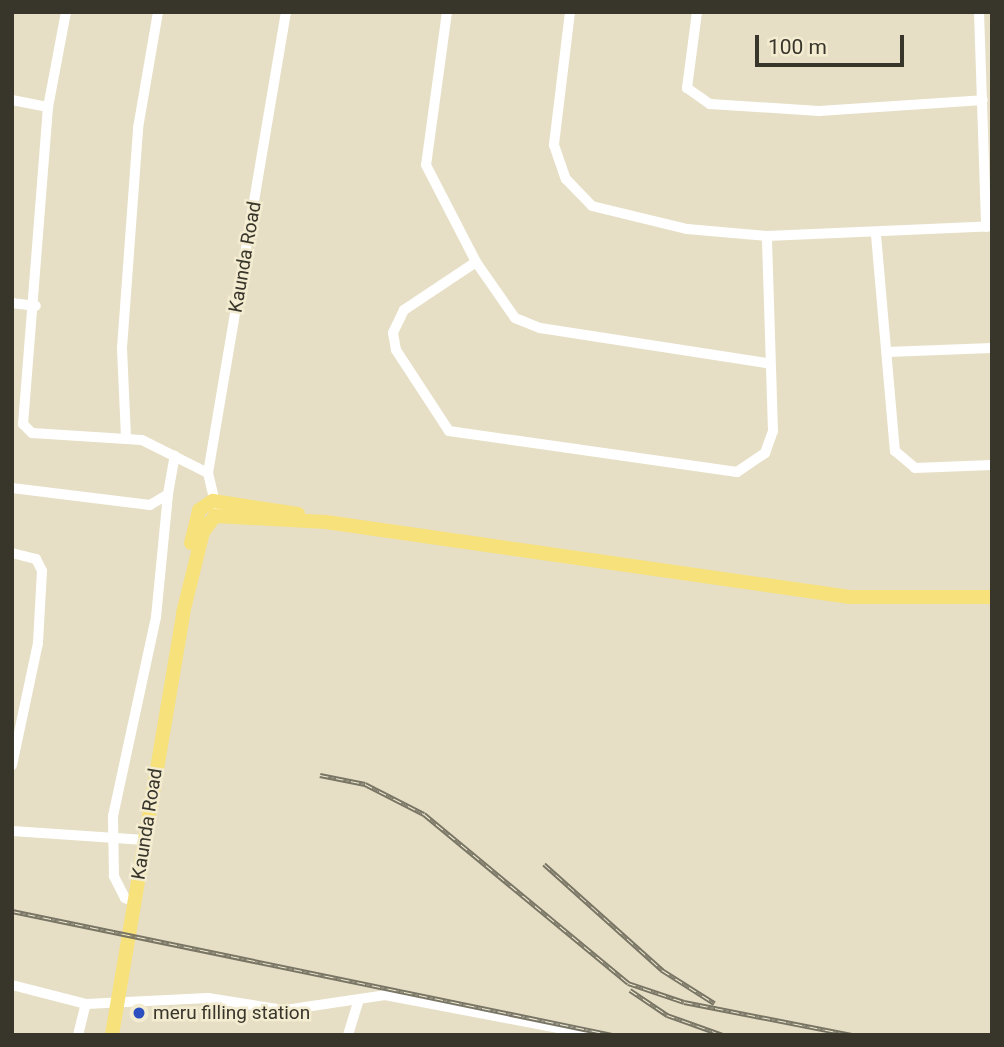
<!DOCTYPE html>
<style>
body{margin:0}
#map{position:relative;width:1004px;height:1047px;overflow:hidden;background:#e6dfc5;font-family:Roboto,sans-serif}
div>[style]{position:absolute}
.minor>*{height:10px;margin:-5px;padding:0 5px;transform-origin:5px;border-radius:5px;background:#fff}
.major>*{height:14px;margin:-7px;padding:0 7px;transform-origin:7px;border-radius:7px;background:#f7e17b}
.rail>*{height:5px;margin-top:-2.5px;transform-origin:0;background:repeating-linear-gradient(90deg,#f3ecd1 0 8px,#797565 0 16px);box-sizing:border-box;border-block:2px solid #797565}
.dots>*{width:19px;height:19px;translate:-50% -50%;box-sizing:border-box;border:4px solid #f3ecd1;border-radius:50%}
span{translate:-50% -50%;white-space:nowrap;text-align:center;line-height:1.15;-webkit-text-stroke:5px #f3ecd1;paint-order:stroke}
.street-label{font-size:19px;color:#38352b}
.poi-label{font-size:19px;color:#38352b}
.left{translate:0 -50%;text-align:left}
.frame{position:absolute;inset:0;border:14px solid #38352b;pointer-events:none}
.scale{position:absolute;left:755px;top:35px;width:149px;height:32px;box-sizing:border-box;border:4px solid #38352b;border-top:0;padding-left:9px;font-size:21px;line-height:24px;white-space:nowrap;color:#38352b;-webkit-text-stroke:5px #f3ecd1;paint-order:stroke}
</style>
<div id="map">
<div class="minor">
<div style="left:66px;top:12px;width:97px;rotate:100.7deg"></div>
<div style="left:48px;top:107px;width:318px;rotate:94.5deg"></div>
<div style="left:23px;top:424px;width:13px;rotate:45deg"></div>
<div style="left:32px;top:433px;width:110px;rotate:3.6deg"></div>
<div style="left:142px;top:440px;width:74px;rotate:26.6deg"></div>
<div style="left:447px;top:12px;width:154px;rotate:97.8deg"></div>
<div style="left:426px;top:165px;width:109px;rotate:62.7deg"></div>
<div style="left:476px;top:262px;width:68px;rotate:55.1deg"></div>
<div style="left:515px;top:318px;width:27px;rotate:22deg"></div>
<div style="left:540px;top:328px;width:230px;rotate:8.8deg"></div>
<div style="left:570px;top:12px;width:134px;rotate:96.9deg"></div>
<div style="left:554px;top:145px;width:36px;rotate:71deg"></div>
<div style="left:566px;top:179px;width:37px;rotate:46deg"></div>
<div style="left:592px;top:206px;width:98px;rotate:13.6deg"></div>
<div style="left:687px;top:229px;width:80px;rotate:5deg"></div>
<div style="left:767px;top:236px;width:225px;rotate:-2.5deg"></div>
<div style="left:697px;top:12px;width:77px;rotate:97.5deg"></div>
<div style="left:687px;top:88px;width:28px;rotate:35deg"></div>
<div style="left:710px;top:104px;width:109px;rotate:3.7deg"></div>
<div style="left:819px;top:111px;width:164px;rotate:-3.8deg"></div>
<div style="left:979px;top:12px;width:215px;rotate:88.1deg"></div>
<div style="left:12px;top:100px;width:37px;rotate:11deg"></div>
<div style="left:876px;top:235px;width:217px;rotate:85deg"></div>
<div style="left:895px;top:451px;width:26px;rotate:40deg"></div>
<div style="left:915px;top:468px;width:77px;rotate:-2.2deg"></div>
<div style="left:476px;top:262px;width:87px;rotate:146.3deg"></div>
<div style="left:404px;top:310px;width:25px;rotate:116deg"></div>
<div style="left:393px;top:333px;width:17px;rotate:80deg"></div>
<div style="left:396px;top:350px;width:97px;rotate:56.8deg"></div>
<div style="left:449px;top:431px;width:291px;rotate:8.1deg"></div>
<div style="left:737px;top:472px;width:34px;rotate:-34deg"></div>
<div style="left:765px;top:453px;width:23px;rotate:-70deg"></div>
<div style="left:773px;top:431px;width:195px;rotate:-91.8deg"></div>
<div style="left:12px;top:303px;width:24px;rotate:7deg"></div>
<div style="left:887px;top:352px;width:105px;rotate:-2.2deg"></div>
<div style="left:126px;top:437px;width:89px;rotate:-92.6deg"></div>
<div style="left:122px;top:348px;width:221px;rotate:-85.8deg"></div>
<div style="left:138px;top:128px;width:118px;rotate:-80.2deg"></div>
<div style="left:12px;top:488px;width:139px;rotate:7deg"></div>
<div style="left:150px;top:505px;width:21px;rotate:-31deg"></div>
<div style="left:168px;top:494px;width:39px;rotate:-80deg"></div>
<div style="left:218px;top:515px;width:43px;rotate:-103.4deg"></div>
<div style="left:208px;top:473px;width:468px;rotate:-80.4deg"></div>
<div style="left:12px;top:553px;width:25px;rotate:14deg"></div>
<div style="left:36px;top:559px;width:13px;rotate:63deg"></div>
<div style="left:42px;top:571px;width:72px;rotate:93.2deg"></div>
<div style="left:38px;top:643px;width:125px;rotate:102deg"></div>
<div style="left:12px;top:831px;width:133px;rotate:3.9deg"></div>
<div style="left:134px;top:902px;width:10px;rotate:-156deg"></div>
<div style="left:125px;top:898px;width:25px;rotate:-117deg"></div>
<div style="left:114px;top:876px;width:60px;rotate:-91deg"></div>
<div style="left:113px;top:816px;width:204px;rotate:-77.8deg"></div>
<div style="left:156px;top:617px;width:124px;rotate:-84.4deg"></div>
<div style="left:12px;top:985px;width:76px;rotate:14.4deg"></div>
<div style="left:86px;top:1004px;width:122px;rotate:-2.8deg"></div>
<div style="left:208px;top:998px;width:78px;rotate:8.9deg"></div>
<div style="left:285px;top:1010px;width:101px;rotate:-8.5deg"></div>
<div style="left:385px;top:995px;width:214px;rotate:10.8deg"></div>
<div style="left:78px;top:1035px;width:32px;rotate:-76deg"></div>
<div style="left:348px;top:1035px;width:34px;rotate:-73deg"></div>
</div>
<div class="major">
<div style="left:191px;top:543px;width:34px;rotate:-76deg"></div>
<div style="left:199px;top:510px;width:17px;rotate:-33deg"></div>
<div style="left:213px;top:501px;width:86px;rotate:8.7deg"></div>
<div style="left:112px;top:1035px;width:428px;rotate:-80.4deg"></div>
<div style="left:183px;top:613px;width:83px;rotate:-76.1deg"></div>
<div style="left:203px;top:532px;width:20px;rotate:-53deg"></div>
<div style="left:215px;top:516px;width:111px;rotate:3.1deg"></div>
<div style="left:326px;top:522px;width:529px;rotate:8.15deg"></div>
<div style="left:850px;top:597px;width:142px"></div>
</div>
<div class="rail">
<div style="left:320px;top:775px;width:46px;rotate:11.3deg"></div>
<div style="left:365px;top:784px;width:66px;rotate:27deg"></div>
<div style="left:424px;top:814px;width:265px;rotate:39.6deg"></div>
<div style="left:628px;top:983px;width:59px;rotate:18.7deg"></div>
<div style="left:684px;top:1002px;width:171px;rotate:11.1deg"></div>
<div style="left:544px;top:864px;width:159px;rotate:41.9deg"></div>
<div style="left:662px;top:970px;width:62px;rotate:32.4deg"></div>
<div style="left:12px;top:911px;width:614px;rotate:11.66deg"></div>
<div style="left:630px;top:990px;width:45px;rotate:34deg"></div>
<div style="left:667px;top:1015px;width:59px;rotate:19.7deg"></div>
</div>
<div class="dots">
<div style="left:139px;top:1013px;background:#2d50c0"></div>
</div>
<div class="street-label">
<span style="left:245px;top:257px;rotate:-80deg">Kaunda Road</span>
<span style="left:147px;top:824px;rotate:-81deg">Kaunda Road</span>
</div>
<div class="poi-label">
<span class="left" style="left:153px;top:1013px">meru filling station</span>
</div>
<div class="frame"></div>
<div class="scale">100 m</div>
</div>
